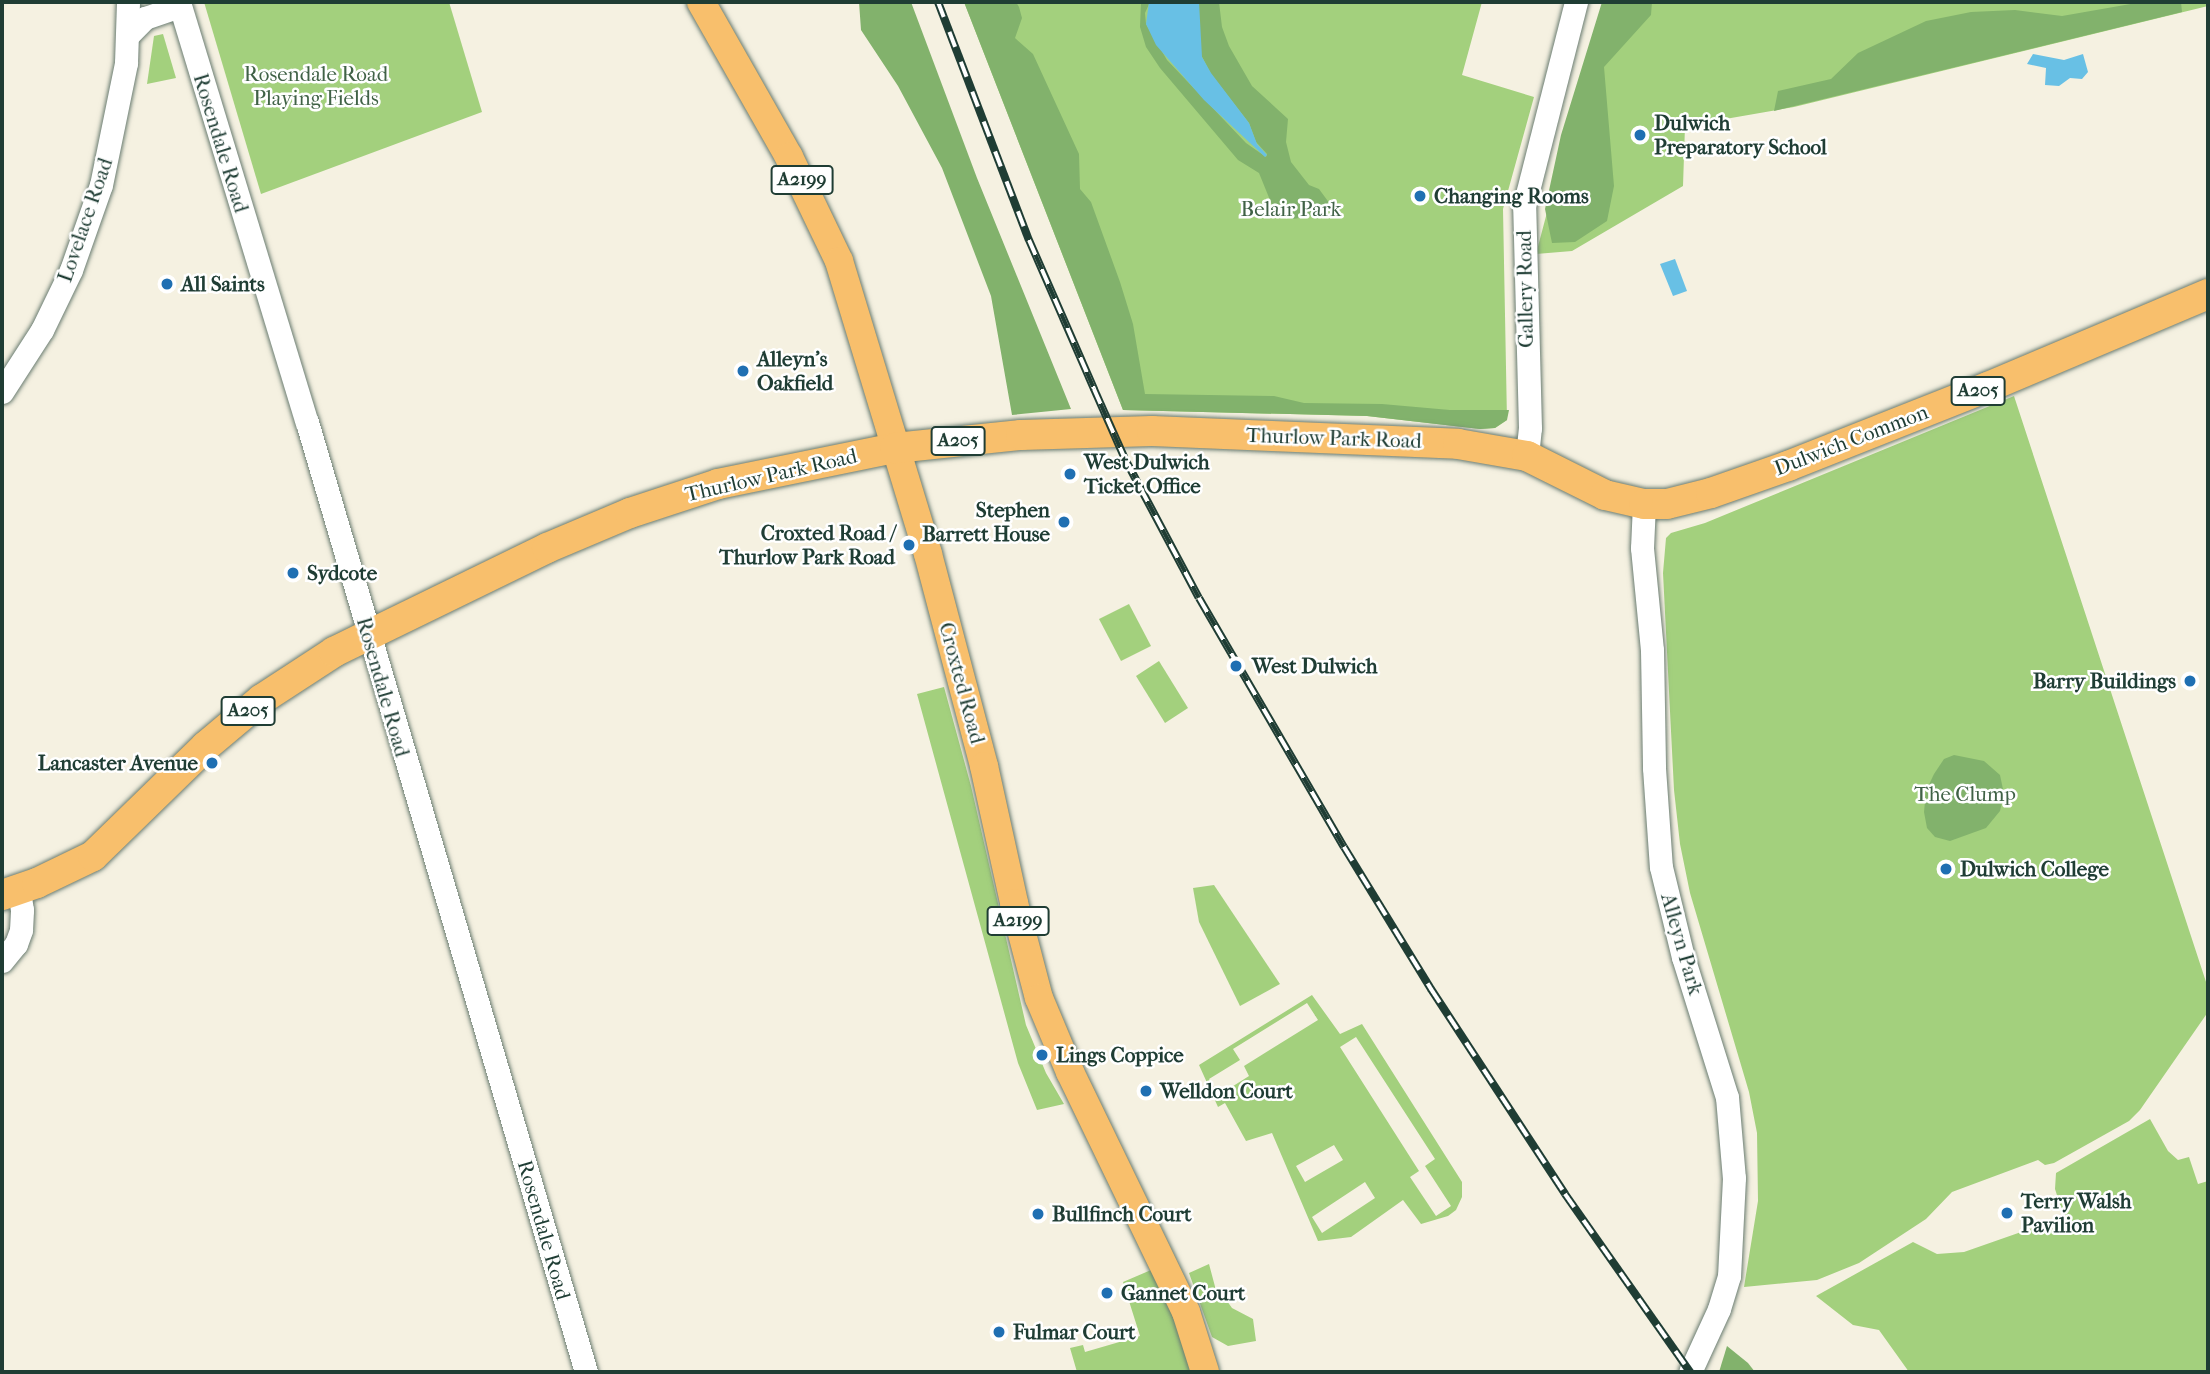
<!DOCTYPE html>
<style>
body{margin:0}
#map{position:relative;width:2210px;height:1374px;overflow:hidden;background:#f5f1e1;font-family:"IM FELL French Canon",serif}
div>[style]{position:absolute}
.green>*{inset:0;background:#a3d07d}
.forest>*{inset:0;background:#82b26c}
.water>*{inset:0;background:#68c0e5}
.roads{filter:drop-shadow(0 0 2px #6a7c71) drop-shadow(0 0 2px #6a7c71)}
.tertiary>*{height:23px;margin:-11.5px;padding:0 11.5px;transform-origin:11.5px;border-radius:11.5px;background:#fff}
.primary>*{height:28px;margin:-14px;padding:0 14px;transform-origin:14px;border-radius:14px;background:#f8bf6c}
.trunk>*{height:30px;margin:-15px;padding:0 15px;transform-origin:15px;border-radius:15px;background:#f8bf6c}
.rail>*{height:8px;margin-top:-4px;transform-origin:0;background:repeating-linear-gradient(90deg,#fff 0 16px,#1f3d34 0 32px);box-sizing:border-box;border-block:2px solid #1f3d34}
.dots>*{width:19px;height:19px;translate:-50% -50%;box-sizing:border-box;border:4px solid #fff;border-radius:50%}
span{translate:-50% -50%;white-space:nowrap;text-align:center;line-height:1.15;-webkit-text-stroke:5px #fff;paint-order:stroke}
.shield-label span{padding:2px 5px;background:#fff;border:2px solid;border-radius:5px;-webkit-text-stroke-width:0}
.shield-label{font-size:19px;color:#1f3d34;font-weight:700}
.park-label{font-size:21px;color:#406246}
.poi-label{font-size:21px;color:#1f3d34;font-weight:700}
.left{translate:0 -50%;text-align:left}
.right{translate:-100% -50%;text-align:right}
.street-label{font-size:21px;color:#1f3d34}
.frame{position:absolute;inset:0;border:4px solid #1f3d34;pointer-events:none}
</style>
<div id="map">
<div class="green">
<div style="clip-path:polygon(204px 2px,449px 2px,482px 112px,261px 194px)"></div>
<div style="clip-path:polygon(964px 2px,1482px 2px,1462px 75px,1534px 97px,1503px 209px,1507px 420px,1495px 428px,1480px 429px,1367px 416px,1123px 410px)"></div>
<div style="clip-path:polygon(1607px 2px,2208px 2px,2208px 6px,1794px 107px,1685px 126px,1683px 186px,1572px 251px,1536px 254px,1595px 31px)"></div>
<div style="clip-path:polygon(163px 34px,176px 78px,147px 84px,154px 36px)"></div>
<div style="clip-path:polygon(2014px 396px,2208px 988px,2208px 1012px,2140px 1110px,2129px 1121px,2054px 1163px,2045px 1165px,2038px 1160px,1952px 1192px,1926px 1219px,1859px 1263px,1817px 1280px,1744px 1287px,1758px 1201px,1757px 1133px,1749px 1092px,1690px 893px,1680px 844px,1674px 790px,1663px 573px,1666px 538px,1671px 533px,1705px 523px)"></div>
<div style="clip-path:polygon(1129px 604px,1151px 646px,1121px 661px,1099px 619px)"></div>
<div style="clip-path:polygon(1159px 661px,1188px 708px,1165px 723px,1136px 676px)"></div>
<div style="clip-path:polygon(944px 687px,971px 786px,1026px 1025px,1046px 1073px,1064px 1104px,1037px 1110px,1018px 1063px,917px 694px)"></div>
<div style="clip-path:polygon(1214px 885px,1280px 984px,1240px 1006px,1199px 922px,1193px 888px)"></div>
<div style="clip-path:polygon(evenodd,1312px 995px,1340px 1034px,1362px 1024px,1462px 1182px,1462px 1197px,1456px 1210px,1448px 1216px,1421px 1224px,1403px 1200px,1351px 1237px,1318px 1241px,1272px 1133px,1246px 1141px,1225px 1103px,1218px 1107px,1199px 1065px,1312px 995px,1307px 1003px,1318px 1020px,1244px 1066px,1249px 1076px,1219px 1095px,1209px 1079px,1240px 1060px,1233px 1049px,1307px 1003px,1312px 995px,1356px 1037px,1435px 1159px,1425px 1166px,1451px 1206px,1436px 1216px,1410px 1177px,1419px 1171px,1340px 1047px,1356px 1037px,1312px 995px,1334px 1145px,1343px 1160px,1305px 1182px,1296px 1166px,1334px 1145px,1312px 995px,1365px 1182px,1375px 1198px,1322px 1233px,1312px 1217px,1365px 1182px)"></div>
<div style="clip-path:polygon(2150px 1119px,2168px 1151px,2178px 1160px,2189px 1157px,2198px 1184px,2208px 1181px,2208px 1372px,1909px 1372px,1879px 1330px,1853px 1325px,1816px 1296px,1913px 1242px,1937px 1254px,1964px 1252px,2064px 1217px,2055px 1189px,2056px 1173px)"></div>
<div style="clip-path:polygon(1209px 1264px,1217px 1294px,1222px 1294px,1232px 1308px,1253px 1319px,1256px 1341px,1228px 1346px,1212px 1337px,1189px 1273px)"></div>
<div style="clip-path:polygon(1158px 1267px,1196px 1372px,1077px 1372px,1070px 1348px,1083px 1345px,1085px 1352px,1140px 1336px,1123px 1282px)"></div>
</div>
<div class="forest">
<div style="clip-path:polygon(859px 2px,911px 2px,977px 178px,1071px 409px,1012px 415px,991px 296px,942px 168px,898px 86px,861px 30px)"></div>
<div style="clip-path:polygon(964px 2px,1016px 2px,1019px 7px,1022px 18px,1015px 38px,1033px 54px,1079px 154px,1080px 189px,1091px 202px,1120px 282px,1133px 324px,1145px 394px,1274px 396px,1304px 403px,1382px 404px,1450px 410px,1509px 410px,1507px 420px,1495px 428px,1480px 429px,1367px 416px,1123px 410px)"></div>
<div style="clip-path:polygon(1141px 2px,1150px 2px,1145px 13px,1146px 24px,1167px 60px,1246px 143px,1266px 157px,1267px 154px,1256px 142px,1249px 123px,1211px 74px,1199px 51px,1199px 2px,1219px 2px,1222px 27px,1229px 46px,1252px 86px,1288px 119px,1286px 142px,1291px 162px,1309px 185px,1319px 189px,1333px 208px,1318px 215px,1293px 219px,1272px 205px,1259px 173px,1238px 160px,1160px 68px,1146px 47px,1140px 27px)"></div>
<div style="clip-path:polygon(1602px 2px,1652px 2px,1651px 15px,1604px 67px,1614px 186px,1607px 221px,1575px 242px,1552px 243px,1545px 209px,1561px 135px)"></div>
<div style="clip-path:polygon(2142px 2px,2181px 2px,2182px 12px,1774px 111px,1778px 91px,1831px 79px,1858px 53px,1926px 21px,1971px 12px,2015px 10px,2062px 16px)"></div>
<div style="clip-path:polygon(1954px 755px,1984px 761px,2000px 775px,2004px 794px,2000px 811px,1986px 828px,1950px 841px,1935px 837px,1927px 828px,1924px 812px,1926px 791px,1934px 774px,1944px 759px)"></div>
<div style="clip-path:polygon(1727px 1346px,1748px 1363px,1755px 1372px,1719px 1372px)"></div>
</div>
<div class="water">
<div style="clip-path:polygon(1149px 2px,1199px 2px,1202px 57px,1211px 73px,1249px 123px,1257px 144px,1267px 155px,1265px 157px,1204px 100px,1156px 45px,1146px 24px)"></div>
<div style="clip-path:polygon(2033px 54px,2064px 60px,2083px 54px,2088px 72px,2082px 79px,2070px 78px,2059px 86px,2045px 85px,2046px 68px,2027px 64px)"></div>
<div style="clip-path:polygon(1675px 259px,1687px 291px,1673px 296px,1660px 264px)"></div>
</div>
<div class="roads">
<div class="tertiary">
<div style="left:179px;top:2px;width:439px;rotate:73.1deg"></div>
<div style="left:307px;top:422px;width:990px;rotate:73.63deg"></div>
<div style="left:129px;top:34px;width:23px;rotate:-45deg"></div>
<div style="left:145px;top:18px;width:37px;rotate:-19deg"></div>
<div style="left:2px;top:392px;width:74px;rotate:-57.2deg"></div>
<div style="left:42px;top:330px;width:67px;rotate:-64.2deg"></div>
<div style="left:71px;top:270px;width:90px;rotate:-70.6deg"></div>
<div style="left:101px;top:185px;width:125px;rotate:-78.4deg"></div>
<div style="left:126px;top:63px;width:61px;rotate:-88.1deg"></div>
<div style="left:1527px;top:456px;width:28px;rotate:-84deg"></div>
<div style="left:1530px;top:428px;width:222px;rotate:-91.5deg"></div>
<div style="left:1524px;top:206px;width:211px;rotate:-75.7deg"></div>
<div style="left:1644px;top:504px;width:44px;rotate:92.6deg"></div>
<div style="left:1642px;top:548px;width:102px;rotate:84.4deg"></div>
<div style="left:1652px;top:650px;width:118px;rotate:89deg"></div>
<div style="left:1654px;top:768px;width:99px;rotate:86deg"></div>
<div style="left:1661px;top:867px;width:93px;rotate:76.3deg"></div>
<div style="left:1683px;top:957px;width:147px;rotate:72.6deg"></div>
<div style="left:1727px;top:1097px;width:81px;rotate:85.1deg"></div>
<div style="left:1734px;top:1178px;width:98px;rotate:92.9deg"></div>
<div style="left:1729px;top:1276px;width:34px;rotate:107deg"></div>
<div style="left:1719px;top:1309px;width:69px;rotate:114.7deg"></div>
<div style="left:2px;top:961px;width:22px;rotate:-51deg"></div>
<div style="left:16px;top:944px;width:15px;rotate:-70deg"></div>
<div style="left:21px;top:930px;width:20px;rotate:-87deg"></div>
<div style="left:22px;top:910px;width:20px;rotate:-99deg"></div>
</div>
<div class="primary">
<div style="left:701px;top:2px;width:178px;rotate:60.4deg"></div>
<div style="left:789px;top:157px;width:115px;rotate:64.3deg"></div>
<div style="left:839px;top:261px;width:306px;rotate:73.1deg"></div>
<div style="left:928px;top:554px;width:219px;rotate:75.2deg"></div>
<div style="left:984px;top:766px;width:140px;rotate:77.6deg"></div>
<div style="left:1014px;top:903px;width:98px;rotate:75.3deg"></div>
<div style="left:1039px;top:998px;width:80px;rotate:67.3deg"></div>
<div style="left:1070px;top:1072px;width:267px;rotate:64.2deg"></div>
<div style="left:1186px;top:1312px;width:63px;rotate:72.4deg"></div>
</div>
<div class="trunk">
<div style="left:2px;top:895px;width:37px;rotate:-19deg"></div>
<div style="left:37px;top:883px;width:62px;rotate:-25.7deg"></div>
<div style="left:93px;top:856px;width:158px;rotate:-44.2deg"></div>
<div style="left:206px;top:746px;width:73px;rotate:-40deg"></div>
<div style="left:262px;top:699px;width:86px;rotate:-33.1deg"></div>
<div style="left:334px;top:652px;width:237px;rotate:-26deg"></div>
<div style="left:547px;top:548px;width:90px;rotate:-22.9deg"></div>
<div style="left:630px;top:513px;width:93px;rotate:-18.2deg"></div>
<div style="left:718px;top:484px;width:181px;rotate:-11.5deg"></div>
<div style="left:895px;top:448px;width:127px;rotate:-5.9deg"></div>
<div style="left:1021px;top:435px;width:131px;rotate:-1.7deg"></div>
<div style="left:1152px;top:431px;width:306px;rotate:2.4deg"></div>
<div style="left:1458px;top:444px;width:70px;rotate:9.9deg"></div>
<div style="left:1527px;top:456px;width:87px;rotate:26.6deg"></div>
<div style="left:1605px;top:495px;width:40px;rotate:13deg"></div>
<div style="left:1644px;top:504px;width:23px"></div>
<div style="left:1667px;top:504px;width:45px;rotate:-14deg"></div>
<div style="left:1711px;top:493px;width:82px;rotate:-19.3deg"></div>
<div style="left:1788px;top:466px;width:215px;rotate:-21.6deg"></div>
<div style="left:1988px;top:387px;width:239px;rotate:-22.9deg"></div>
</div>
</div>
<div class="rail">
<div style="left:938px;top:2px;width:255px;rotate:69.1deg"></div>
<div style="left:1029px;top:240px;width:163px;rotate:66.4deg"></div>
<div style="left:1094px;top:389px;width:77px;rotate:66.1deg"></div>
<div style="left:1125px;top:459px;width:157px;rotate:62deg"></div>
<div style="left:1199px;top:598px;width:288px;rotate:59.8deg"></div>
<div style="left:1344px;top:847px;width:167px;rotate:58.5deg"></div>
<div style="left:1431px;top:989px;width:245px;rotate:56.8deg"></div>
<div style="left:1565px;top:1194px;width:218px;rotate:54.9deg"></div>
</div>
<div class="dots">
<div style="left:1640px;top:135px;background:#1f6fb2"></div>
<div style="left:1420px;top:196px;background:#1f6fb2"></div>
<div style="left:167px;top:284px;background:#1f6fb2"></div>
<div style="left:743px;top:371px;background:#1f6fb2"></div>
<div style="left:1070px;top:474px;background:#1f6fb2"></div>
<div style="left:1064px;top:522px;background:#1f6fb2"></div>
<div style="left:909px;top:545px;background:#1f6fb2"></div>
<div style="left:293px;top:573px;background:#1f6fb2"></div>
<div style="left:1236px;top:666px;background:#1f6fb2"></div>
<div style="left:2190px;top:681px;background:#1f6fb2"></div>
<div style="left:212px;top:763px;background:#1f6fb2"></div>
<div style="left:1946px;top:869px;background:#1f6fb2"></div>
<div style="left:1042px;top:1055px;background:#1f6fb2"></div>
<div style="left:1146px;top:1091px;background:#1f6fb2"></div>
<div style="left:2007px;top:1213px;background:#1f6fb2"></div>
<div style="left:1038px;top:1214px;background:#1f6fb2"></div>
<div style="left:1107px;top:1293px;background:#1f6fb2"></div>
<div style="left:999px;top:1332px;background:#1f6fb2"></div>
</div>
<div class="shield-label">
<span style="left:802px;top:180px">A2199</span>
<span style="left:1978px;top:391px">A205</span>
<span style="left:958px;top:441px">A205</span>
<span style="left:248px;top:711px">A205</span>
<span style="left:1018px;top:921px">A2199</span>
</div>
<div class="park-label">
<span style="left:316px;top:86px">Rosendale Road<br>Playing Fields</span>
<span style="left:1291px;top:209px">Belair Park</span>
<span style="left:1965px;top:794px">The Clump</span>
</div>
<div class="poi-label">
<span class="left" style="left:1654px;top:135px">Dulwich<br>Preparatory School</span>
<span class="left" style="left:1434px;top:196px">Changing Rooms</span>
<span class="left" style="left:181px;top:284px">All Saints</span>
<span class="left" style="left:757px;top:371px">Alleyn's<br>Oakfield</span>
<span class="left" style="left:1084px;top:474px">West Dulwich<br>Ticket Office</span>
<span class="right" style="left:1050px;top:522px">Stephen<br>Barrett House</span>
<span class="right" style="left:895px;top:545px">Croxted Road /<br>Thurlow Park Road</span>
<span class="left" style="left:307px;top:573px">Sydcote</span>
<span class="left" style="left:1252px;top:666px">West Dulwich</span>
<span class="right" style="left:2176px;top:681px">Barry Buildings</span>
<span class="right" style="left:198px;top:763px">Lancaster Avenue</span>
<span class="left" style="left:1960px;top:869px">Dulwich College</span>
<span class="left" style="left:1056px;top:1055px">Lings Coppice</span>
<span class="left" style="left:1160px;top:1091px">Welldon Court</span>
<span class="left" style="left:2021px;top:1213px">Terry Walsh<br>Pavilion</span>
<span class="left" style="left:1052px;top:1214px">Bullfinch Court</span>
<span class="left" style="left:1121px;top:1293px">Gannet Court</span>
<span class="left" style="left:1013px;top:1332px">Fulmar Court</span>
</div>
<div class="street-label">
<span style="left:221px;top:143px;rotate:73deg">Rosendale Road</span>
<span style="left:85px;top:220px;rotate:-71deg">Lovelace Road</span>
<span style="left:1525px;top:289px;rotate:-91deg">Gallery Road</span>
<span style="left:1334px;top:438px;rotate:2deg">Thurlow Park Road</span>
<span style="left:1851px;top:440px;rotate:-21deg">Dulwich Common</span>
<span style="left:771px;top:475px;rotate:-13deg">Thurlow Park Road</span>
<span style="left:962px;top:683px;rotate:75deg">Croxted Road</span>
<span style="left:383px;top:687px;rotate:74deg">Rosendale Road</span>
<span style="left:1682px;top:944px;rotate:74deg">Alleyn Park</span>
<span style="left:544px;top:1230px;rotate:74deg">Rosendale Road</span>
</div>
<div class="frame"></div>
</div>
